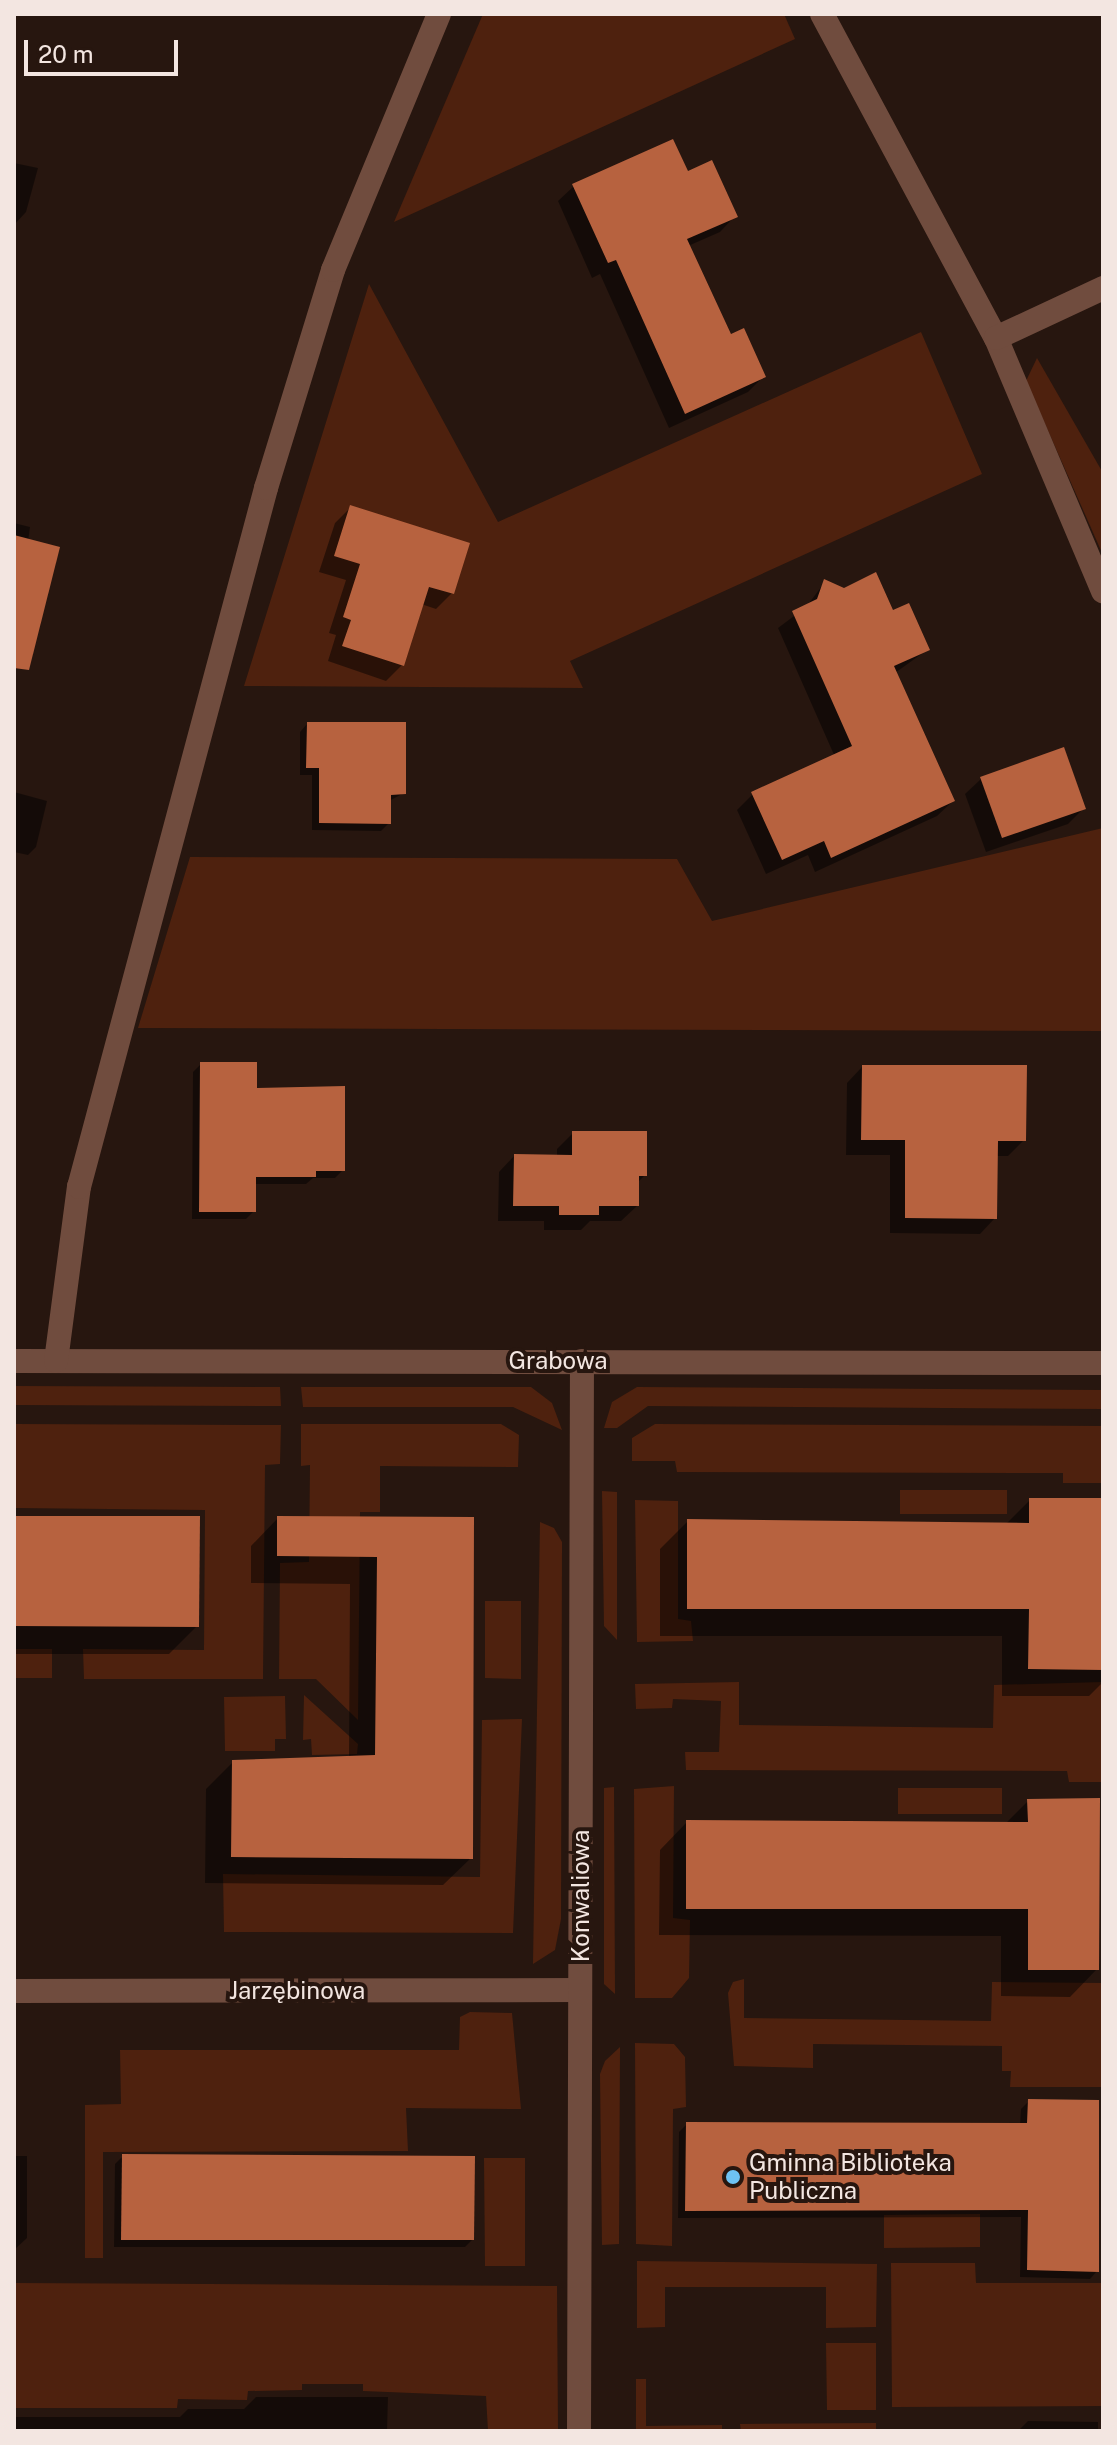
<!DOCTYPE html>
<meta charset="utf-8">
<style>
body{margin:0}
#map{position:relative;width:1117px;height:2445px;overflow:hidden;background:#27160f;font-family:"Public Sans",sans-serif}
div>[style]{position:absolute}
.green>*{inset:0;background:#4e210e}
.shadow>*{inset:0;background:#0007}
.building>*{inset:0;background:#b7623f}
.minor>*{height:24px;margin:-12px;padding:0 12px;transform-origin:12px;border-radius:12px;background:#704c3e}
.dots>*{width:22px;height:22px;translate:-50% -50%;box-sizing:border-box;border:4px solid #27160f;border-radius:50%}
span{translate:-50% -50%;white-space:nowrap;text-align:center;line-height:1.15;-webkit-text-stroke:8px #27160f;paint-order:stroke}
.street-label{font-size:24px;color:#f3e6e1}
.poi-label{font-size:24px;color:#f3e6e1}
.left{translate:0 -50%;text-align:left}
.frame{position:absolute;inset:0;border:16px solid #f3e6e1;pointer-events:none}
.scale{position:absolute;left:24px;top:40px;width:154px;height:36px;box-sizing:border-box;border:4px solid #f3e6e1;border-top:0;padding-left:10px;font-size:24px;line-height:28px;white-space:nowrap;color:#f3e6e1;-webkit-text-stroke:6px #27160f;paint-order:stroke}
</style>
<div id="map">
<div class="green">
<div style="clip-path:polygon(483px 14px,784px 14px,795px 39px,394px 222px)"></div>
<div style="clip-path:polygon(369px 284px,498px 522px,921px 332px,982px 474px,570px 661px,583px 688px,244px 686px)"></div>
<div style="clip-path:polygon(1037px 358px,1103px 473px,1103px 555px,1026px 381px)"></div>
<div style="clip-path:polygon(1103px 828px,1103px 1031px,138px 1028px,190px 857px,677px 859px,712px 921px)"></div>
<div style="clip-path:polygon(14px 1386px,280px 1387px,281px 1406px,14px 1405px)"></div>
<div style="clip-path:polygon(301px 1387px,531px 1387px,552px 1403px,562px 1430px,513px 1407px,303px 1407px)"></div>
<div style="clip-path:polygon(637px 1387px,1103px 1390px,1103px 1409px,648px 1406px,617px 1428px,604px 1428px,612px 1402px)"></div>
<div style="clip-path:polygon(14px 1424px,281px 1425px,280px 1464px,265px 1465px,263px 1679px,84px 1679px,83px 1649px,204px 1650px,205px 1510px,14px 1508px)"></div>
<div style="clip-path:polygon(301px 1424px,501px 1424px,519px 1435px,518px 1467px,380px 1466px,380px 1512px,360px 1512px,358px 1720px,316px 1679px,279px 1679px,280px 1563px,309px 1562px,310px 1465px,301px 1466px)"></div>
<div style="clip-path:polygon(655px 1424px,1103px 1426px,1103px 1483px,1063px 1483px,1063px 1473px,677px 1472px,675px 1461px,632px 1461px,632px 1438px)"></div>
<div style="clip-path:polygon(900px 1490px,1007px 1490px,1007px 1514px,900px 1514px)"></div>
<div style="clip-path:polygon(602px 1491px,617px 1492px,617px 1640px,604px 1626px)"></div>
<div style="clip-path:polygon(635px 1500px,678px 1501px,678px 1619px,691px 1621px,693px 1641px,637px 1642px)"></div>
<div style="clip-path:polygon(540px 1522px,554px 1528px,562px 1542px,561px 1919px,555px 1950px,533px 1964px)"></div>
<div style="clip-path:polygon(485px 1601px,521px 1601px,521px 1679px,485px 1678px)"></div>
<div style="clip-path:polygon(14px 1649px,52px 1649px,52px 1678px,14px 1678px)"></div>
<div style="clip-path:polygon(739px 1682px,739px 1725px,993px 1728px,994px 1685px,1103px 1682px,1103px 1782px,1069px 1782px,1067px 1771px,686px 1770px,685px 1752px,719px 1752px,721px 1701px,673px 1699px,672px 1708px,636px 1709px,635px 1684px)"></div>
<div style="clip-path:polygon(304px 1695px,358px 1744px,357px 1754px,312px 1755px,311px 1739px,303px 1740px)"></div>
<div style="clip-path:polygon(285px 1696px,286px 1739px,275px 1739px,275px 1751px,225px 1751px,224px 1697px)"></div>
<div style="clip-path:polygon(522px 1719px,513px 1933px,224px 1932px,223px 1874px,480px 1877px,482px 1720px)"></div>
<div style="clip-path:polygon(674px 1786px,673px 1918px,690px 1920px,689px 1978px,672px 1998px,635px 1998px,634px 1789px)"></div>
<div style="clip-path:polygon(614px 1787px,615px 1994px,604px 1984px,604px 1788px)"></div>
<div style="clip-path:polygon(898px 1788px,1002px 1788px,1002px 1814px,898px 1814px)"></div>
<div style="clip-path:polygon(744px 1979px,744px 2018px,991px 2021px,992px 1982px,1103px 1983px,1103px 2087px,1010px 2087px,1011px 2071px,1002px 2071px,1002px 2046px,813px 2044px,813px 2068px,734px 2066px,728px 1993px,733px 1982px)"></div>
<div style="clip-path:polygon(470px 2012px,512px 2013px,521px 2109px,406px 2108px,408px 2151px,103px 2152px,103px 2258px,85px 2258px,85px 2105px,121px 2104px,120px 2050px,459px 2050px,460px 2017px)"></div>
<div style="clip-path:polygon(635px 2043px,674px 2044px,685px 2057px,686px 2107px,673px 2109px,672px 2246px,636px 2244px)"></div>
<div style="clip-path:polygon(620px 2047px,619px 2244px,602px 2245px,600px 2074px,605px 2061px)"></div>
<div style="clip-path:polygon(484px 2158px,525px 2158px,525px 2266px,485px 2266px)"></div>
<div style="clip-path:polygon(980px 2214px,980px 2247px,884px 2248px,884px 2215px)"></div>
<div style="clip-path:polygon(637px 2261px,877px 2264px,876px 2327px,826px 2328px,826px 2287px,665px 2287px,665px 2327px,637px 2328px)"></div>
<div style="clip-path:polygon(891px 2263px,975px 2263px,976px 2283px,1103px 2283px,1103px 2406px,892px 2407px)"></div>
<div style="clip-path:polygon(14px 2283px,557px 2286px,558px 2431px,488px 2431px,486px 2396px,363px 2391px,363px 2384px,302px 2384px,302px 2390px,248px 2391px,247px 2400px,178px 2399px,177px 2408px,14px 2408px)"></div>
<div style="clip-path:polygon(826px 2343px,876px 2343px,876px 2410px,827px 2410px)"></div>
<div style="clip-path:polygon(636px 2379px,646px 2379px,646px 2426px,722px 2425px,722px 2431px,636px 2431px)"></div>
<div style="clip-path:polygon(876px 2423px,876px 2431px,741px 2431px,740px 2424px)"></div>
</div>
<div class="shadow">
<div style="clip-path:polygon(14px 163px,38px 168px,26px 212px,14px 225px)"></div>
<div style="clip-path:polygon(686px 173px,735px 216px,720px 232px,688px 246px,730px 336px,764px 376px,748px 392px,669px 428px,600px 274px,592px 278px,558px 201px,574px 186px)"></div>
<div style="clip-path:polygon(351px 507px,452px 593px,436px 609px,421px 604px,402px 665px,386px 681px,328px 661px,336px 635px,329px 633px,346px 580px,319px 572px,335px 523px)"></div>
<div style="clip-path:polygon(14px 523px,30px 527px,14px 643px)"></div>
<div style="clip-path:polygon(825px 582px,892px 613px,927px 650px,895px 673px,953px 801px,937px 816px,815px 872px,808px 855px,766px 874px,737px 810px,753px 794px,835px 757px,778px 628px,806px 607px)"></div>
<div style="clip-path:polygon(307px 724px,404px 793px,389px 801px,389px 823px,381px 831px,312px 830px,312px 775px,300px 775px,300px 732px)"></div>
<div style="clip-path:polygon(981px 779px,1084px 808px,1068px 824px,986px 852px,965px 794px)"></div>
<div style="clip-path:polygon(14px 792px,47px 801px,36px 847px,28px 855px,14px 852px)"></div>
<div style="clip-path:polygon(201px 1064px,255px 1090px,343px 1170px,335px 1178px,313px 1178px,306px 1184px,254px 1184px,254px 1211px,246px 1219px,192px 1219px,193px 1072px)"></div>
<div style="clip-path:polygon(862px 1067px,1024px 1140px,1008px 1156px,996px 1156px,995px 1218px,980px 1234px,890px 1233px,890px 1155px,846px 1155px,847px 1083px)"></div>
<div style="clip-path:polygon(573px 1133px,645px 1175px,637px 1183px,637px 1206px,621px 1221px,590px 1221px,581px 1230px,544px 1230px,544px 1221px,498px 1221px,499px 1172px,514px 1156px,557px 1156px,557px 1149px)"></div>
<div style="clip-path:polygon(1030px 1500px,1103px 1500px,1103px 1682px,1089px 1696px,1002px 1696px,1002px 1636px,660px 1636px,660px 1549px,688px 1521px,1005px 1525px)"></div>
<div style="clip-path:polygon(14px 1518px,197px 1626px,169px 1654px,14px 1654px)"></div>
<div style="clip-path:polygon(278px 1518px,472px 1519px,471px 1858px,443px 1885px,205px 1883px,206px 1789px,233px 1762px,349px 1758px,350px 1584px,251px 1583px,251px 1546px)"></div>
<div style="clip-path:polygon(1028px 1801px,1097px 1969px,1070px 1997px,1001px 1996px,1001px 1936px,659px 1935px,660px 1850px,687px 1822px,1005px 1824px)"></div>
<div style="clip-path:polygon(1029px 2101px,1097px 2271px,1090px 2279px,1020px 2277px,1021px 2217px,678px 2218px,679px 2132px,687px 2124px,1020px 2125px,1021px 2109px)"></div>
<div style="clip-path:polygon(14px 2156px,27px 2156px,27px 2238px,14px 2250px)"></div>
<div style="clip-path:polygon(123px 2156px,472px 2240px,465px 2247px,114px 2247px,115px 2164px)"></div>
<div style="clip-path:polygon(256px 2397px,388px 2397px,387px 2431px,14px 2431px,14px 2417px,180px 2417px,188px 2409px,244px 2409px)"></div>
<div style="clip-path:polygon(1028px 2421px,1098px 2422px,1098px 2431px,1018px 2431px)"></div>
</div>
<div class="building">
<div style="clip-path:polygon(673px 139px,688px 171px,712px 160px,738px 217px,687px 239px,731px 334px,744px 328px,766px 377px,685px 414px,616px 260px,608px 263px,572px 184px)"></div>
<div style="clip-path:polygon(350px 505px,470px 543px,454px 594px,429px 587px,404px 666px,342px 646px,351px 620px,343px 617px,360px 564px,334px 556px)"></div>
<div style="clip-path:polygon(14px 535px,60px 547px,29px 670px,14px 668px)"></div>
<div style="clip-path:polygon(876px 572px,893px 610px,909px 603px,930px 650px,894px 666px,955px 801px,831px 858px,824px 841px,782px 860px,751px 792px,852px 746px,792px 611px,817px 599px,824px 579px,844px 588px)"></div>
<div style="clip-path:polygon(307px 722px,406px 722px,406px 794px,391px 795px,391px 824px,319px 823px,319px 768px,306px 768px)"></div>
<div style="clip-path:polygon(1064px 747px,1086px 809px,1002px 838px,980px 777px)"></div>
<div style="clip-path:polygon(200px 1062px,257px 1062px,257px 1088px,345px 1086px,345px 1171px,316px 1171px,316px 1177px,256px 1177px,256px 1212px,199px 1212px)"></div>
<div style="clip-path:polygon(862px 1065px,1027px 1065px,1026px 1141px,998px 1141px,997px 1219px,905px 1218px,905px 1140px,861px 1140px)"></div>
<div style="clip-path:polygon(572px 1131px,647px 1131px,647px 1176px,639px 1176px,639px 1206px,599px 1206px,599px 1215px,559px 1215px,559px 1206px,513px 1206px,514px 1154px,572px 1155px)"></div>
<div style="clip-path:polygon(1029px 1498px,1103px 1498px,1103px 1670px,1028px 1669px,1029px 1609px,687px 1609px,687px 1519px,1029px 1523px)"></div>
<div style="clip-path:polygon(14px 1516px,200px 1516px,199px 1627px,14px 1626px)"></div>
<div style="clip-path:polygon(277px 1516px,474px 1517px,473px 1859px,231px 1857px,232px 1760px,375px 1755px,377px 1557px,277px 1556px)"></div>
<div style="clip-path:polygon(1100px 1798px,1099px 1970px,1028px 1970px,1028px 1909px,686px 1909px,686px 1820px,1028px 1822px,1027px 1799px)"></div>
<div style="clip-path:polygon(1028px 2099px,1099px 2100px,1099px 2272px,1027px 2270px,1028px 2210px,685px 2211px,686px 2122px,1027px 2123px)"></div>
<div style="clip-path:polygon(122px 2154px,475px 2156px,474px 2240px,121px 2240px)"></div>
</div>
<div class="minor">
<div style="left:822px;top:14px;width:368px;rotate:61.8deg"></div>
<div style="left:996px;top:338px;width:275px;rotate:67.1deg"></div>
<div style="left:996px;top:338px;width:118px;rotate:-25deg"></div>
<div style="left:14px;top:1361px;width:1089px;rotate:0.11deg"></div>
<div style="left:56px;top:1361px;width:176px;rotate:-82.5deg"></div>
<div style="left:79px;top:1187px;width:724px;rotate:-75.02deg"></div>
<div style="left:266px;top:488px;width:228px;rotate:-72.9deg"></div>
<div style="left:333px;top:270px;width:277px;rotate:-67.5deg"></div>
<div style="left:14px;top:1991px;width:566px;rotate:-0.1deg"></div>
<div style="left:579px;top:2431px;width:1070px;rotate:-89.84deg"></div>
</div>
<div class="dots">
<div style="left:733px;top:2177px;background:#6ec2f3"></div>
</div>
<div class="street-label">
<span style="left:558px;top:1361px">Grabowa</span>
<span style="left:581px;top:1896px;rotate:-90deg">Konwaliowa</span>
<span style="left:297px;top:1991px">Jarzębinowa</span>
</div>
<div class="poi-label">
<span class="left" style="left:749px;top:2177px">Gminna Biblioteka<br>Publiczna</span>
</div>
<div class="frame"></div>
<div class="scale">20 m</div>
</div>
